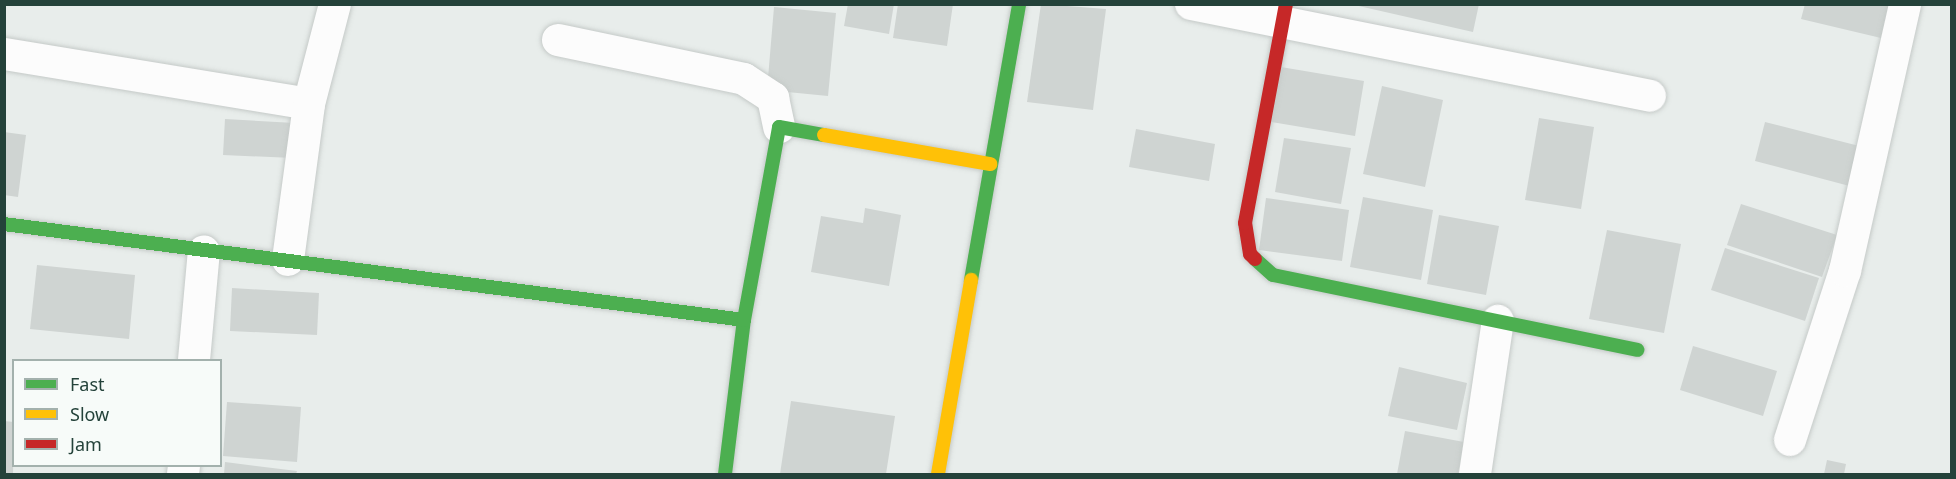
<!DOCTYPE html>
<style>
body{margin:0}
#map{position:relative;width:1956px;height:479px;overflow:hidden;background:#e8edeb;font-family:"Noto Sans",sans-serif}
div>[style]{position:absolute}
.building>*{inset:0;background:#cfd4d2}
.roads{filter:drop-shadow(0 0 2px #c5cac8) drop-shadow(0 0 2px #c5cac8)}
.street>*{height:32px;margin:-16px;padding:0 16px;transform-origin:16px;border-radius:16px;background:#fcfcfc}
.fast>*{height:14px;margin:-7px;padding:0 7px;transform-origin:7px;border-radius:7px;background:#4caf50}
.slow>*{height:14px;margin:-7px;padding:0 7px;transform-origin:7px;border-radius:7px;background:#ffc107}
.jam>*{height:14px;margin:-7px;padding:0 7px;transform-origin:7px;border-radius:7px;background:#c62828}
span{translate:-50% -50%;white-space:nowrap;text-align:center;line-height:1.15;-webkit-text-stroke:4.5px #f7fbf9;paint-order:stroke}
.frame{position:absolute;inset:0;border:6px solid #24423a;pointer-events:none}
.legend{position:absolute;left:12px;top:359px;width:210px;height:108px;box-sizing:border-box;background:#f7fbf9;border:2px solid #a3b1ad;margin:0;padding:8px 10px;list-style:none;font-size:18px;color:#24423a}
.legend li{display:flex;align-items:center;gap:12px;height:30px}
.legend b{width:30px;border:2px solid #a3b1ad}
</style>
<div id="map">
<div class="building">
<div style="clip-path:polygon(848px 4px,894px 4px,889px 34px,844px 26px)"></div>
<div style="clip-path:polygon(898px 4px,953px 4px,947px 46px,893px 38px)"></div>
<div style="clip-path:polygon(1041px 4px,1106px 9px,1093px 110px,1027px 102px)"></div>
<div style="clip-path:polygon(1350px 4px,1479px 4px,1473px 32px)"></div>
<div style="clip-path:polygon(1805px 4px,1890px 4px,1881px 38px,1801px 19px)"></div>
<div style="clip-path:polygon(774px 7px,836px 13px,828px 96px,767px 90px)"></div>
<div style="clip-path:polygon(1275px 66px,1364px 81px,1355px 136px,1265px 121px)"></div>
<div style="clip-path:polygon(1382px 86px,1443px 100px,1425px 187px,1363px 174px)"></div>
<div style="clip-path:polygon(1539px 118px,1594px 127px,1581px 209px,1525px 200px)"></div>
<div style="clip-path:polygon(225px 119px,295px 123px,293px 158px,223px 155px)"></div>
<div style="clip-path:polygon(1765px 122px,1867px 148px,1857px 188px,1755px 161px)"></div>
<div style="clip-path:polygon(1136px 129px,1215px 144px,1209px 181px,1129px 167px)"></div>
<div style="clip-path:polygon(4px 132px,26px 135px,18px 197px,4px 195px)"></div>
<div style="clip-path:polygon(1284px 138px,1351px 148px,1341px 204px,1275px 192px)"></div>
<div style="clip-path:polygon(1363px 197px,1433px 210px,1421px 280px,1350px 267px)"></div>
<div style="clip-path:polygon(1266px 198px,1349px 210px,1342px 261px,1259px 250px)"></div>
<div style="clip-path:polygon(1741px 204px,1837px 235px,1822px 277px,1727px 245px)"></div>
<div style="clip-path:polygon(865px 208px,901px 215px,889px 286px,811px 272px,821px 216px,863px 223px)"></div>
<div style="clip-path:polygon(1439px 215px,1499px 226px,1486px 295px,1427px 284px)"></div>
<div style="clip-path:polygon(1607px 230px,1681px 244px,1664px 333px,1589px 319px)"></div>
<div style="clip-path:polygon(1725px 248px,1819px 278px,1805px 321px,1711px 290px)"></div>
<div style="clip-path:polygon(37px 265px,135px 275px,129px 339px,30px 329px)"></div>
<div style="clip-path:polygon(232px 288px,319px 293px,317px 335px,230px 331px)"></div>
<div style="clip-path:polygon(1693px 346px,1777px 371px,1763px 416px,1680px 390px)"></div>
<div style="clip-path:polygon(1399px 367px,1467px 383px,1457px 430px,1388px 416px)"></div>
<div style="clip-path:polygon(791px 401px,895px 416px,886px 474px,780px 474px)"></div>
<div style="clip-path:polygon(227px 402px,301px 407px,297px 462px,223px 456px)"></div>
<div style="clip-path:polygon(4px 421px,14px 422px,13px 474px,4px 474px)"></div>
<div style="clip-path:polygon(1405px 431px,1464px 442px,1458px 474px,1397px 474px)"></div>
<div style="clip-path:polygon(1827px 460px,1846px 464px,1844px 474px,1824px 474px)"></div>
<div style="clip-path:polygon(225px 462px,297px 471px,296px 474px,224px 474px)"></div>
</div>
<div class="roads">
<div class="street">
<div style="left:1191px;top:4px;width:468px;rotate:11.3deg"></div>
<div style="left:558px;top:40px;width:190px;rotate:11.8deg"></div>
<div style="left:744px;top:79px;width:35px;rotate:33deg"></div>
<div style="left:773px;top:98px;width:30px;rotate:78deg"></div>
<div style="left:4px;top:54px;width:309px;rotate:9.3deg"></div>
<div style="left:288px;top:260px;width:157px;rotate:-82.3deg"></div>
<div style="left:309px;top:104px;width:103px;rotate:-75.4deg"></div>
<div style="left:194px;top:360px;width:109px;rotate:-84.8deg"></div>
<div style="left:1790px;top:440px;width:178px;rotate:-72deg"></div>
<div style="left:1845px;top:271px;width:274px;rotate:-77.3deg"></div>
<div style="left:183px;top:474px;width:8px;rotate:-83deg"></div>
<div style="left:1475px;top:474px;width:155px;rotate:-81.5deg"></div>
</div>
<div class="fast">
<div style="left:4px;top:224px;width:746px;rotate:7.39deg"></div>
<div style="left:1255px;top:259px;width:24px;rotate:42deg"></div>
<div style="left:1273px;top:275px;width:372px;rotate:11.6deg"></div>
<div style="left:971px;top:280px;width:280px;rotate:-80.1deg"></div>
<div style="left:725px;top:474px;width:155px;rotate:-83deg"></div>
<div style="left:744px;top:320px;width:196px;rotate:-79.7deg"></div>
<div style="left:779px;top:127px;width:46px;rotate:10.1deg"></div>
</div>
<div class="slow">
<div style="left:824px;top:135px;width:169px;rotate:9.9deg"></div>
<div style="left:938px;top:474px;width:197px;rotate:-80.3deg"></div>
</div>
<div class="jam">
<div style="left:1255px;top:259px;width:7px;rotate:-135deg"></div>
<div style="left:1250px;top:254px;width:31px;rotate:-99deg"></div>
<div style="left:1245px;top:223px;width:223px;rotate:-79.4deg"></div>
</div>
</div>
<div class="frame"></div>
<ul class="legend">
<li><b style="height:8px;background:#4caf50"></b>Fast</li>
<li><b style="height:8px;background:#ffc107"></b>Slow</li>
<li><b style="height:8px;background:#c62828"></b>Jam</li>
</ul>
</div>
